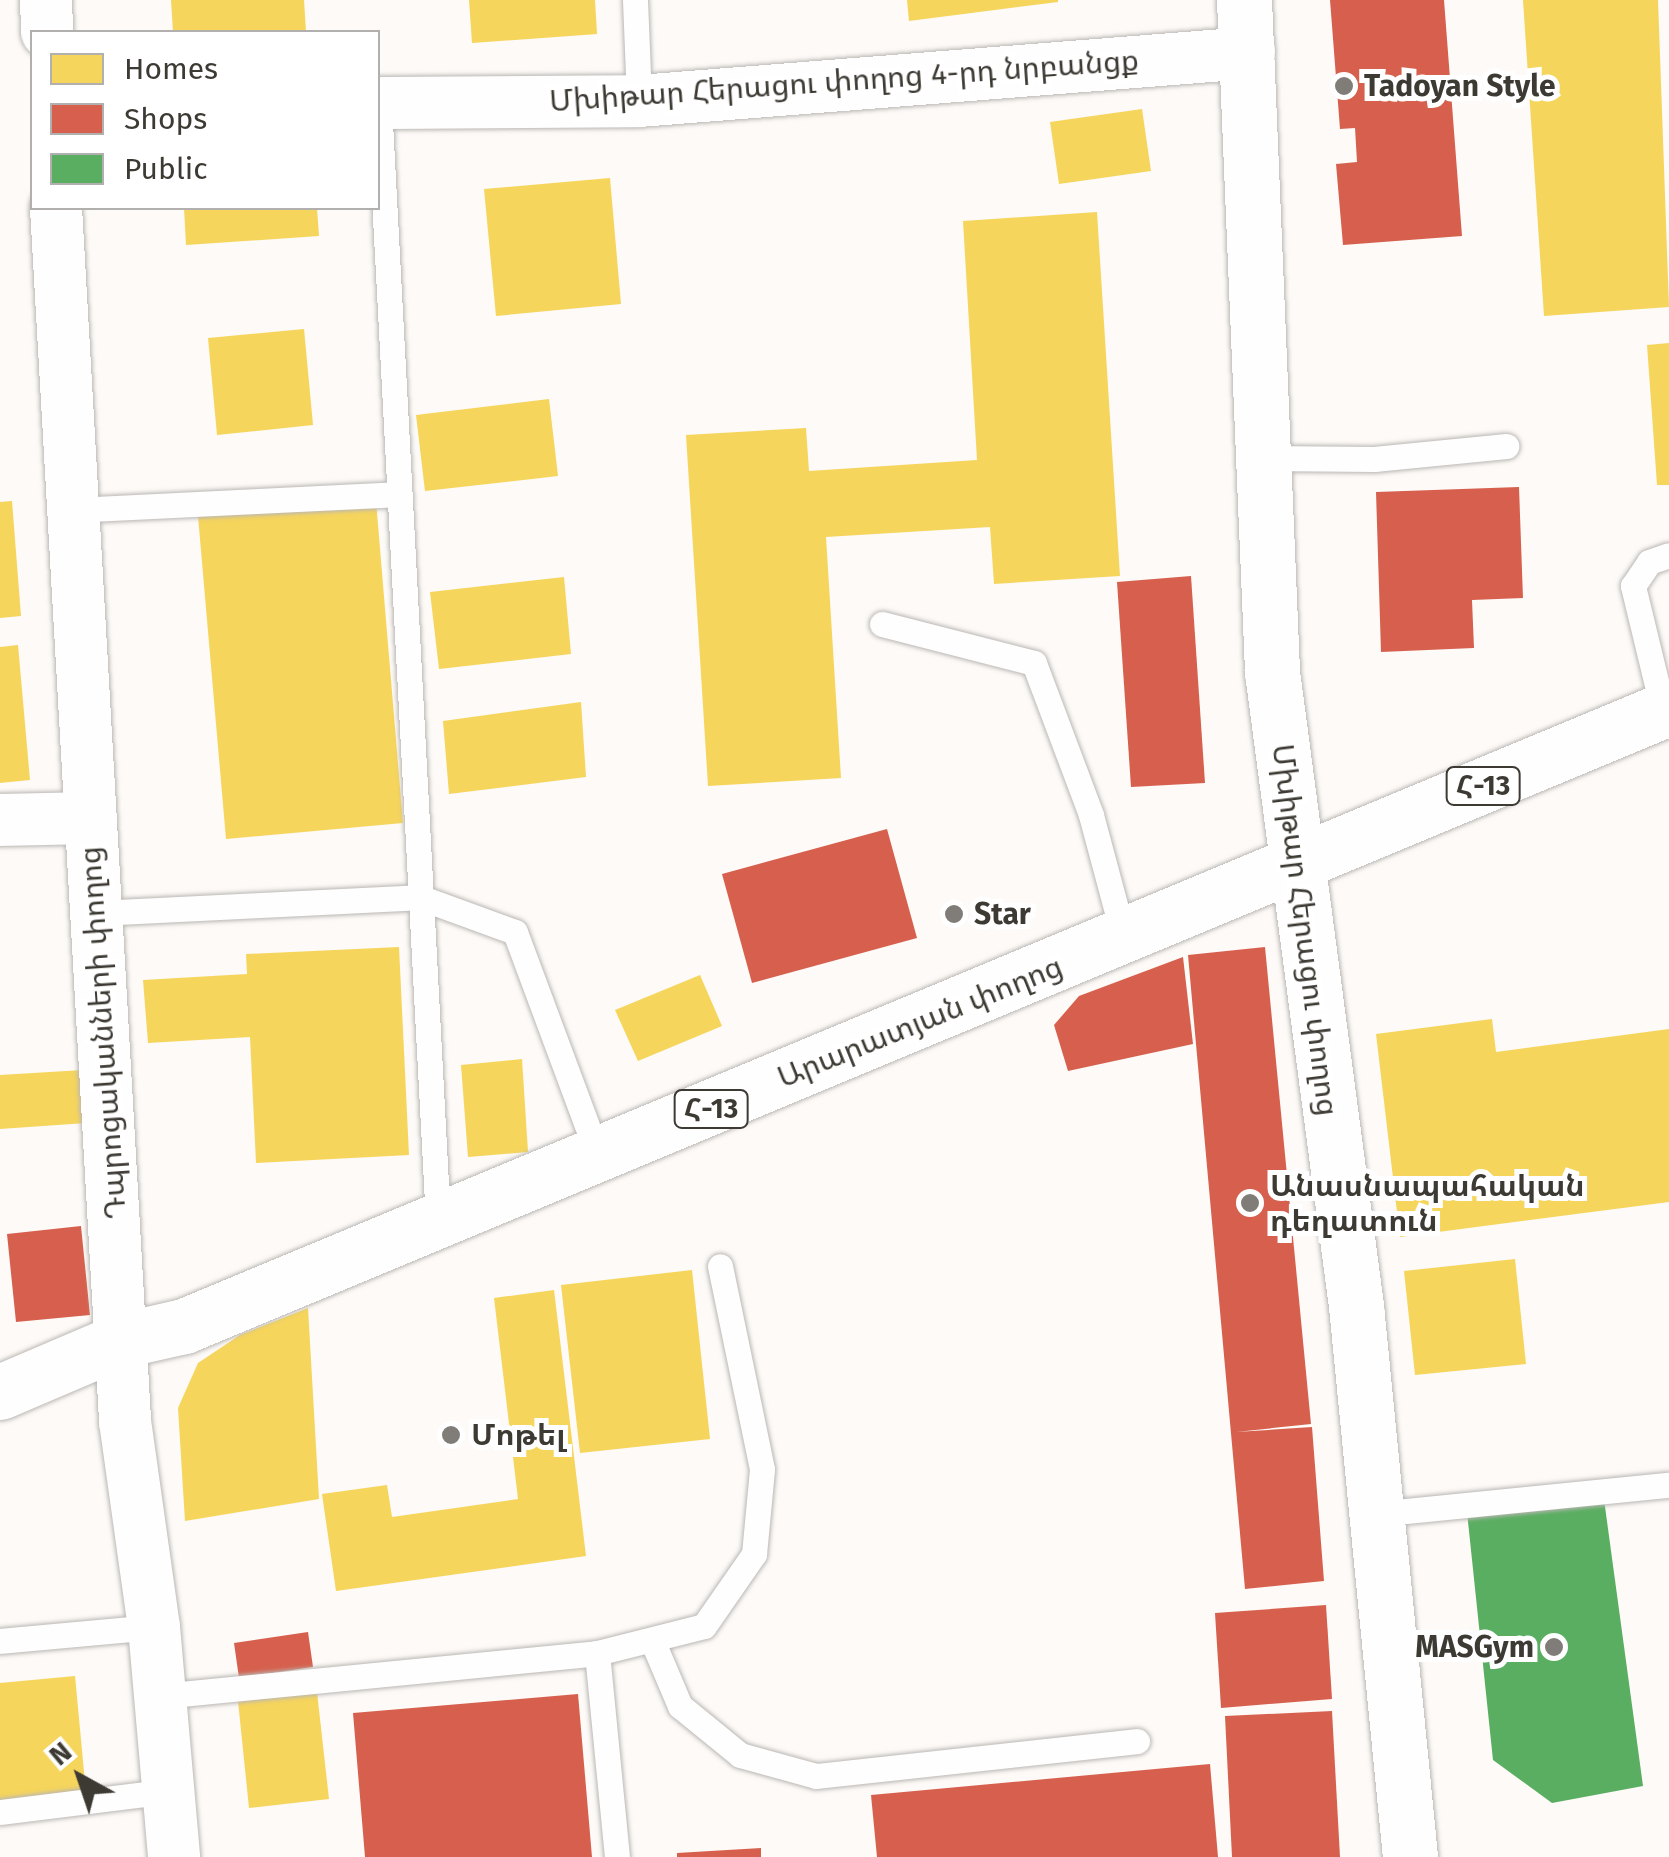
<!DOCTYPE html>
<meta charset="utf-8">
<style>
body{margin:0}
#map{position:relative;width:1669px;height:1857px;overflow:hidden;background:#fdfaf7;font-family:"Fira Sans","Noto Sans Armenian",sans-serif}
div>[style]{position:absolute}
.homes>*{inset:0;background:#f6d55c}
.shops>*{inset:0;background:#d6604d}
.public>*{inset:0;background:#5aae61}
.roads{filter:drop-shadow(0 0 2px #bab7b4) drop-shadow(0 0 2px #bab7b4)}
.service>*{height:25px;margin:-12.5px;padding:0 12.5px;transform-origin:12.5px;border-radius:12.5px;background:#fffefe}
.minor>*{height:52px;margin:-26px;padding:0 26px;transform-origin:26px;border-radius:26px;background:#fffefe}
.tertiary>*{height:55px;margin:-27.5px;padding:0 27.5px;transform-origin:27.5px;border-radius:27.5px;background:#fffefe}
.primary>*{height:55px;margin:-27.5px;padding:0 27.5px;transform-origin:27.5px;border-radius:27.5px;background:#fffefe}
.dots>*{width:28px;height:28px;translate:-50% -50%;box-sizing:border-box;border:5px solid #fff;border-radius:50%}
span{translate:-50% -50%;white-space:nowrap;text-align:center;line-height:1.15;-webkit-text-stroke:10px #fff;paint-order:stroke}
.shield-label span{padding:2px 8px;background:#fff;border:2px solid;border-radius:8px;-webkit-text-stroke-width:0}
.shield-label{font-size:28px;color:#3d3a34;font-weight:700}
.street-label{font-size:30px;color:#3d3a34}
.poi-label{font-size:30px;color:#3d3a34;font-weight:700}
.left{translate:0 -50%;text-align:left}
.right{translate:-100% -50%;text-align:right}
.legend{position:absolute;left:30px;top:30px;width:350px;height:180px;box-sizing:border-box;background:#fff;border:2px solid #b1b0ae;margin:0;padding:12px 18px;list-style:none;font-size:30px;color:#3d3a34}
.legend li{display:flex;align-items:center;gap:20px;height:50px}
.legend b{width:50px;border:2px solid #b1b0ae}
.north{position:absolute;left:30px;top:1727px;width:100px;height:100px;-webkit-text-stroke:8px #fff;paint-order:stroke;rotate:320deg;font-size:28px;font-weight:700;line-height:40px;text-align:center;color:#3d3a34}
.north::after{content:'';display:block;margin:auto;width:35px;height:45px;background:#3d3a34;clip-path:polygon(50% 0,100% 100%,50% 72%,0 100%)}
</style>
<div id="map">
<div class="homes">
<div style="clip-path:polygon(171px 0,304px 0,306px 32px,173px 32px)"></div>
<div style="clip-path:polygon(469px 0,595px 0,597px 34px,472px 43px)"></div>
<div style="clip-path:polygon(907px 0,1058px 0,1058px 2px,909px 21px)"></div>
<div style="clip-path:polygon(1523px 0,1658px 0,1669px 307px,1544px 316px)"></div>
<div style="clip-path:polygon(1142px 109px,1151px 171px,1059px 184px,1050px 122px)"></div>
<div style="clip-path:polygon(610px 178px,621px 304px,496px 316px,484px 189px)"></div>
<div style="clip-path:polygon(184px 208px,317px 208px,319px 236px,186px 245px)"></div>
<div style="clip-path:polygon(1097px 212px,1120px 576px,994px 584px,990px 527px,826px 537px,841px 778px,708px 786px,686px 435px,806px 428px,809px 471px,977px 460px,963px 221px)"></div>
<div style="clip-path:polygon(304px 329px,313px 425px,217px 435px,208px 338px)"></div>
<div style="clip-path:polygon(1669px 343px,1669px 485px,1657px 485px,1647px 345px)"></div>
<div style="clip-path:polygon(549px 399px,558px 476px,425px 491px,416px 415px)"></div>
<div style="clip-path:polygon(12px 501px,21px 616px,0 618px,0 502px)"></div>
<div style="clip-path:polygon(376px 501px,403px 823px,226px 839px,198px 516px)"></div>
<div style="clip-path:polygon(564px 577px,571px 654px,439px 669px,430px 592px)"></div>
<div style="clip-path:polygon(18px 645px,30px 780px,0 783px,0 647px)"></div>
<div style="clip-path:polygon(581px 702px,586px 777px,449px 794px,443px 721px)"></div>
<div style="clip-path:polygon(399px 947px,409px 1155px,256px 1163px,250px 1037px,148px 1043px,143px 980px,247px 974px,246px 954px)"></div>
<div style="clip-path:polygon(700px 975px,722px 1026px,638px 1061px,615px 1010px)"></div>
<div style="clip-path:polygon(1492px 1019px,1496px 1052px,1669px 1029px,1669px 1202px,1400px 1237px,1376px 1034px)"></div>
<div style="clip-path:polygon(522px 1059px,528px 1152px,468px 1157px,461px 1065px)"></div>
<div style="clip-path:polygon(83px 1070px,86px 1123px,0 1129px,0 1075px)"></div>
<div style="clip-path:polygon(1515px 1259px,1526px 1364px,1415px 1375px,1404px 1271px)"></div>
<div style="clip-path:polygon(692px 1270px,710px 1439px,580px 1453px,561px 1285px)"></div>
<div style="clip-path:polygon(554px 1290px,586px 1556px,336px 1591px,322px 1494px,387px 1485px,392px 1517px,518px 1499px,494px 1298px)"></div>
<div style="clip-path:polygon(308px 1308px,319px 1499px,185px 1521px,178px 1408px,198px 1363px,240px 1335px)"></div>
<div style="clip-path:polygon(75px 1676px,86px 1793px,0 1801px,0 1683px)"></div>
<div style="clip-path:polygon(317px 1692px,329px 1799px,249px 1808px,238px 1701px)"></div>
</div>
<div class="shops">
<div style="clip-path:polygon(1330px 0,1444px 0,1462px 236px,1343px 245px,1336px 164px,1357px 162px,1355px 128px,1340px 129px)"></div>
<div style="clip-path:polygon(1519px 487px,1523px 598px,1472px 600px,1474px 648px,1381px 652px,1376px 492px)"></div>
<div style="clip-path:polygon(1191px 576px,1205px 783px,1131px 787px,1117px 582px)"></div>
<div style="clip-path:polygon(887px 829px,917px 938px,752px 983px,722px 874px)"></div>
<div style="clip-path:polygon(1265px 947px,1311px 1424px,1236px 1432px,1312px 1427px,1324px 1581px,1245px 1589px,1188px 955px)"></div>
<div style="clip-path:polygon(1183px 957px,1193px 1044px,1068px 1071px,1054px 1025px,1079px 996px)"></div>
<div style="clip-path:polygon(81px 1226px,90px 1315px,16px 1322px,7px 1234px)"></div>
<div style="clip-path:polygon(1326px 1605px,1332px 1699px,1221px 1708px,1215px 1613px)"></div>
<div style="clip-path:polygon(308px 1632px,313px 1667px,239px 1678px,234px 1643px)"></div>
<div style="clip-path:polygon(578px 1694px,592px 1857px,365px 1857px,353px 1713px)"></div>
<div style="clip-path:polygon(1332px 1711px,1340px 1857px,1232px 1857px,1225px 1716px)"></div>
<div style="clip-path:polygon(1210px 1764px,1218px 1857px,877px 1857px,871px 1795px)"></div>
<div style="clip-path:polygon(761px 1848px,761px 1857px,677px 1857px,677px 1853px)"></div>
</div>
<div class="public">
<div style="clip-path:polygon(1603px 1492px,1643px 1786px,1552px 1803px,1493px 1760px,1467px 1512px)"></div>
</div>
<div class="roads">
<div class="service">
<div style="left:635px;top:0;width:101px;rotate:87.7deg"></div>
<div style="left:379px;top:103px;width:1121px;rotate:86.98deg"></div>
<div style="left:1264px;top:458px;width:110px;rotate:0.5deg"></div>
<div style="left:1374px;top:459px;width:133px;rotate:-5.6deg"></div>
<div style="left:72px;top:510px;width:327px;rotate:-2.8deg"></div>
<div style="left:882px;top:624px;width:157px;rotate:14.4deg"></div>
<div style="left:1034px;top:663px;width:162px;rotate:69.4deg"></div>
<div style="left:1091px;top:815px;width:127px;rotate:75deg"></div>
<div style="left:1663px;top:710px;width:128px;rotate:-103.6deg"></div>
<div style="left:1633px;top:586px;width:29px;rotate:-56deg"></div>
<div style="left:1649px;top:562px;width:21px;rotate:-19deg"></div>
<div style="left:97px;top:913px;width:322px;rotate:-2.8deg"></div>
<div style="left:419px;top:897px;width:102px;rotate:20deg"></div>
<div style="left:515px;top:932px;width:238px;rotate:69.6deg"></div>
<div style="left:1376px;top:1514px;width:294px;rotate:-5.7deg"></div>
<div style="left:652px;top:1640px;width:72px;rotate:67deg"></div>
<div style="left:680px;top:1706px;width:77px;rotate:39.2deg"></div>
<div style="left:740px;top:1755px;width:79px;rotate:15.4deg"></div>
<div style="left:816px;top:1776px;width:323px;rotate:-6.2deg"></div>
<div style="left:0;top:1641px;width:155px;rotate:-5.2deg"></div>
<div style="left:597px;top:1653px;width:205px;rotate:84.4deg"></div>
<div style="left:160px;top:1696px;width:439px;rotate:-5.6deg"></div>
<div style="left:597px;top:1653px;width:110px;rotate:-14.2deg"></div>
<div style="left:704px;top:1626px;width:88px;rotate:-55.2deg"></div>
<div style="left:754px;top:1554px;width:85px;rotate:-84.6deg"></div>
<div style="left:762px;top:1469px;width:207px;rotate:-101.7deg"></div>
<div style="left:0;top:1812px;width:169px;rotate:-7.1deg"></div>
</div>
<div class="minor">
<div style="left:46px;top:0;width:32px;rotate:88deg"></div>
<div style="left:379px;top:103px;width:260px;rotate:-0.4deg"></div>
<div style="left:639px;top:101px;width:612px;rotate:-4.5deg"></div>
<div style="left:56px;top:208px;width:1215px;rotate:86.74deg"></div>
<div style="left:125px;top:1421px;width:208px;rotate:82deg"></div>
<div style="left:154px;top:1627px;width:231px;rotate:85deg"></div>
<div style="left:0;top:820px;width:88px;rotate:-1.3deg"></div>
</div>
<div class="tertiary">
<div style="left:1244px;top:0;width:673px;rotate:87.61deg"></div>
<div style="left:1272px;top:672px;width:640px;rotate:82.45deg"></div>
<div style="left:1356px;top:1306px;width:554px;rotate:84.4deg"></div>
</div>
<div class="primary">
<div style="left:0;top:1392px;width:133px;rotate:-23.1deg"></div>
<div style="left:122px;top:1340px;width:64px;rotate:-12.7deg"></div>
<div style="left:184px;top:1326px;width:1608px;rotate:-22.6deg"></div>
</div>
</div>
<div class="dots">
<div style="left:1344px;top:86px;background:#807d78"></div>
<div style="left:954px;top:914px;background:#807d78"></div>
<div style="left:1250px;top:1203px;background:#807d78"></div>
<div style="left:451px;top:1435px;background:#807d78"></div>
<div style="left:1554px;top:1647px;background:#807d78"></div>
</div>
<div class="shield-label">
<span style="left:1483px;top:786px">Հ-13</span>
<span style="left:711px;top:1109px">Հ-13</span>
</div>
<div class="street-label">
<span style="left:844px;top:81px;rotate:-4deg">Մխիթար Հերացու փողոց 4-րդ նրբանցք</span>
<span style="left:1305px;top:930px;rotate:83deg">Մխիթար Հերացու փողոց</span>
<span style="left:920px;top:1022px;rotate:-22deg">Արարատյան փողոց</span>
<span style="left:103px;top:1033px;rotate:-94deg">Դպրոցականների փողոց</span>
</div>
<div class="poi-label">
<span class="left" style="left:1364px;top:86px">Tadoyan Style</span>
<span class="left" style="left:974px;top:914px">Star</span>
<span class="left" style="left:1270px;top:1203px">Անասնապահական<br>դեղատուն</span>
<span class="left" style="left:471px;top:1435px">Մոթել</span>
<span class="right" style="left:1534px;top:1647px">MASGym</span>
</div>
<ul class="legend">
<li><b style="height:28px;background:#f6d55c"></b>Homes</li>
<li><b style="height:28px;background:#d6604d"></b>Shops</li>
<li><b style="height:28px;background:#5aae61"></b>Public</li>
</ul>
<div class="north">N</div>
</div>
